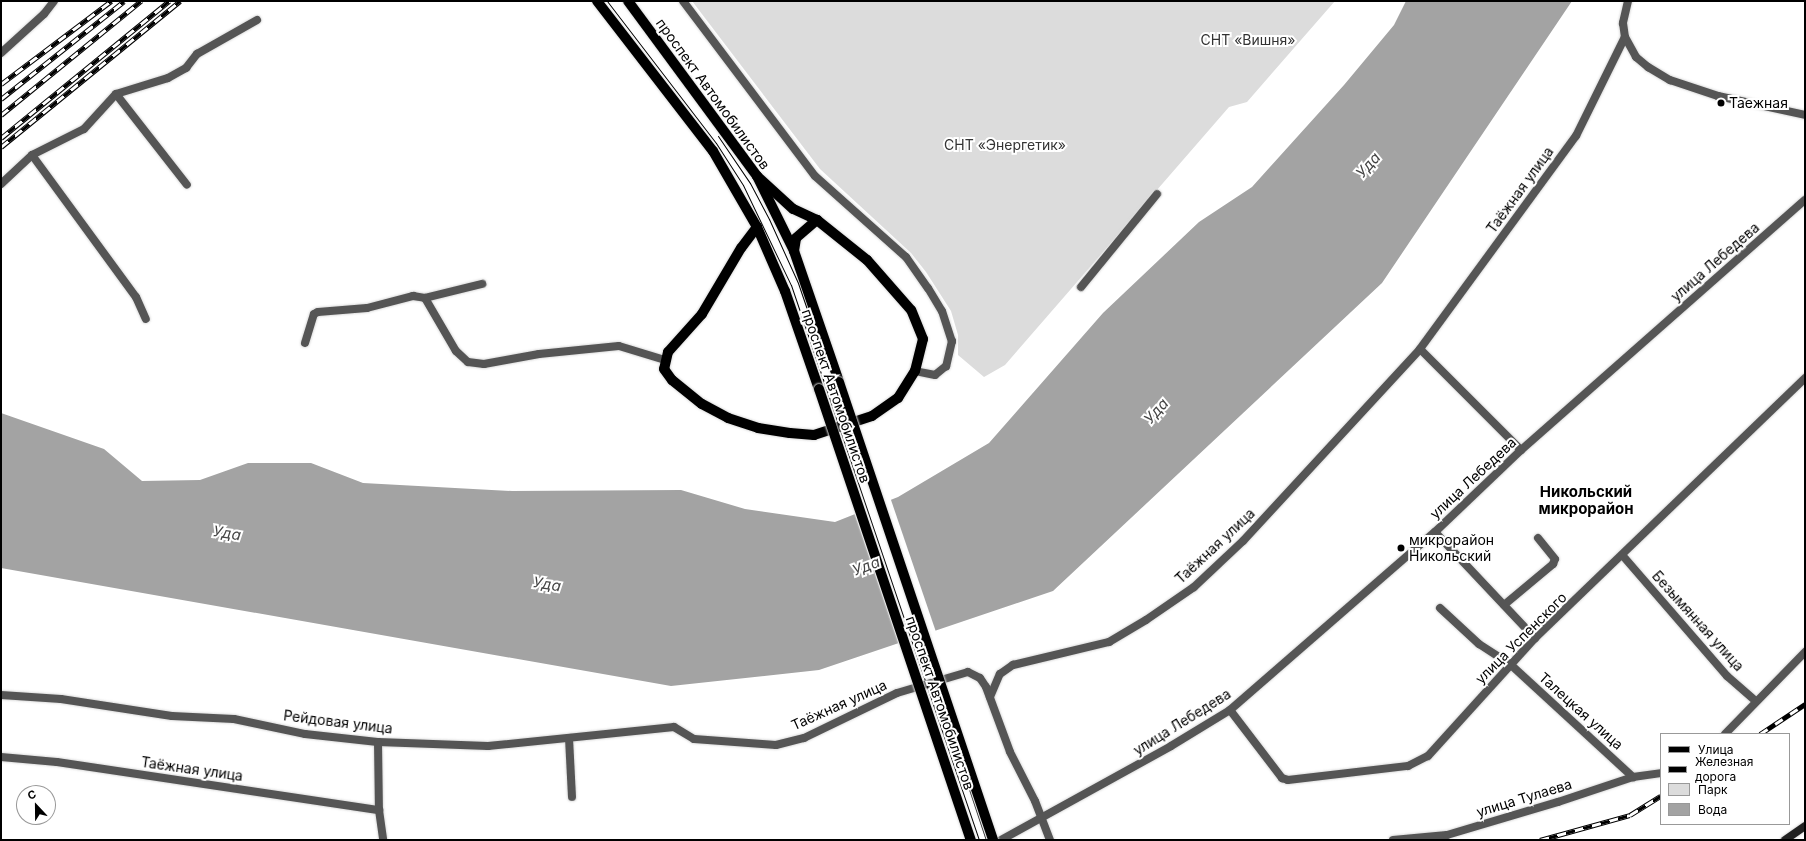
<!DOCTYPE html>
<meta charset="utf-8">
<style>
body{margin:0}
#map{position:relative;width:1806px;height:841px;overflow:hidden;background:#fff;font-family:Inter,sans-serif}
div>[style]{position:absolute}
.green>*{inset:0;background:#dcdcdc}
.water>*{inset:0;background:#a3a3a3}
.pier>*{inset:0;background:#fff}
.roads{filter:drop-shadow(0 0 1px #dbdbdb) drop-shadow(0 0 1px #dbdbdb)}
.minor>*{height:8px;margin:-4px;padding:0 4px;transform-origin:4px;border-radius:4px;background:#555}
.tertiary>*{height:8px;margin:-4px;padding:0 4px;transform-origin:4px;border-radius:4px;background:#555}
.secondary>*{height:8px;margin:-4px;padding:0 4px;transform-origin:4px;border-radius:4px;background:#222}
.primary>*{height:10px;margin:-5px;padding:0 5px;transform-origin:5px;border-radius:5px;background:#000}
.tram>*{height:1px;margin:-0.5px;padding:0 0.5px;transform-origin:0.5px;border-radius:0.5px;background:#000}
.rail>*{height:4.5px;margin-top:-2.25px;transform-origin:0;background:repeating-linear-gradient(90deg,#fff 0 9px,#000 0 18px);box-sizing:border-box;border-block:1px solid #000}
.bridges{filter:drop-shadow(0 0 1px #dbdbdb) drop-shadow(0 0 1px #dbdbdb)}
.primary-bridge>*{height:10px;margin:-5px;padding:0 5px;transform-origin:5px;border-radius:5px;background:#000}
.dots>*{width:11px;height:11px;translate:-50% -50%;box-sizing:border-box;border:2px solid #fff;border-radius:50%}
span{translate:-50% -50%;white-space:nowrap;text-align:center;line-height:1.15;-webkit-text-stroke:4px #fff;paint-order:stroke}
.park-label{font-size:14px;color:#333}
.street-label{font-size:14px;color:#000}
.poi-label{font-size:14px;color:#000}
.left{translate:0 -50%;text-align:left}
.water-label{font-size:15px;color:#444;font-style:italic}
.neighbourhood-label{font-size:15px;color:#000;font-weight:700}
.frame{position:absolute;inset:0;border:2px solid #000;pointer-events:none}
.legend{position:absolute;left:1660px;top:733px;width:130px;height:92px;box-sizing:border-box;background:#fff;border:1px solid #999;margin:0;padding:5px 7px;list-style:none;font-size:12px;color:#000}
.legend li{display:flex;align-items:center;gap:8px;height:20px}
.legend b{width:20px;border:1px solid #999}
.north{position:absolute;left:16px;top:785px;width:40px;height:40px;box-sizing:border-box;background:#fff;border:1px solid #999;border-radius:50%;rotate:338deg;font-size:11px;font-weight:700;line-height:16px;text-align:center;color:#000}
.north::after{content:'';display:block;margin:auto;width:14px;height:18px;background:#000;clip-path:polygon(50% 0,100% 100%,50% 72%,0 100%)}
</style>
<div id="map">
<div class="green">
<div style="clip-path:polygon(692px 1px,1335px 1px,1247px 102px,1229px 107px,1005px 365px,984px 377px,958px 355px,958px 335px,951px 311px,926px 272px,911px 253px,820px 169px)"></div>
</div>
<div class="water">
<div style="clip-path:polygon(1406px 1px,1572px 1px,1382px 283px,1053px 591px,819px 670px,671px 686px,1px 568px,1px 413px,104px 449px,142px 481px,200px 480px,248px 463px,311px 463px,363px 483px,512px 491px,681px 490px,745px 509px,835px 522px,898px 497px,989px 443px,1103px 313px,1199px 222px,1252px 187px,1344px 85px,1394px 25px)"></div>
</div>
<div class="pier">
<div style="clip-path:polygon(890px 497px,936px 632px,899px 645px,854px 512px)"></div>
</div>
<div class="roads">
<div class="minor">
<div style="left:683px;top:1px;width:219px;rotate:53deg"></div>
<div style="left:815px;top:176px;width:122px;rotate:41.7deg"></div>
<div style="left:906px;top:257px;width:38px;rotate:55deg"></div>
<div style="left:928px;top:288px;width:27px;rotate:59deg"></div>
<div style="left:942px;top:311px;width:32px;rotate:72deg"></div>
<div style="left:952px;top:341px;width:26px;rotate:103deg"></div>
<div style="left:946px;top:366px;width:14px;rotate:141deg"></div>
<div style="left:935px;top:375px;width:20px;rotate:-169deg"></div>
<div style="left:116px;top:94px;width:115px;rotate:52deg"></div>
<div style="left:32px;top:155px;width:176px;rotate:53.8deg"></div>
<div style="left:136px;top:297px;width:24px;rotate:66deg"></div>
<div style="left:1px;top:184px;width:42px;rotate:-43.1deg"></div>
<div style="left:32px;top:155px;width:58px;rotate:-26.6deg"></div>
<div style="left:84px;top:129px;width:47px;rotate:-47.6deg"></div>
<div style="left:116px;top:94px;width:54px;rotate:-17.1deg"></div>
<div style="left:168px;top:78px;width:21px;rotate:-29deg"></div>
<div style="left:186px;top:68px;width:18px;rotate:-52deg"></div>
<div style="left:197px;top:54px;width:69px;rotate:-29.5deg"></div>
<div style="left:1081px;top:287px;width:120px;rotate:-50.7deg"></div>
<div style="left:425px;top:298px;width:59px;rotate:-13.8deg"></div>
<div style="left:305px;top:343px;width:30px;rotate:-73deg"></div>
<div style="left:314px;top:314px;width:4px;rotate:-27deg"></div>
<div style="left:318px;top:312px;width:49px;rotate:-4.7deg"></div>
<div style="left:367px;top:308px;width:48px;rotate:-14.6deg"></div>
<div style="left:413px;top:296px;width:12px;rotate:9deg"></div>
<div style="left:425px;top:298px;width:61px;rotate:59.7deg"></div>
<div style="left:456px;top:351px;width:16px;rotate:43deg"></div>
<div style="left:468px;top:362px;width:16px;rotate:7deg"></div>
<div style="left:484px;top:364px;width:56px;rotate:-10.3deg"></div>
<div style="left:539px;top:354px;width:80px;rotate:-5.7deg"></div>
<div style="left:619px;top:346px;width:48px;rotate:16.9deg"></div>
<div style="left:1420px;top:349px;width:264px;rotate:-53.8deg"></div>
<div style="left:1576px;top:136px;width:110px;rotate:-63.7deg"></div>
<div style="left:1435px;top:532px;width:146px;rotate:46.7deg"></div>
<div style="left:1623px;top:556px;width:159px;rotate:49.1deg"></div>
<div style="left:1727px;top:676px;width:38px;rotate:41deg"></div>
<div style="left:1504px;top:605px;width:64px;rotate:-39.9deg"></div>
<div style="left:1553px;top:564px;width:5px;rotate:-68deg"></div>
<div style="left:1555px;top:559px;width:27px;rotate:-129deg"></div>
<div style="left:1440px;top:608px;width:53px;rotate:42.7deg"></div>
<div style="left:1479px;top:644px;width:38px;rotate:33deg"></div>
<div style="left:1511px;top:665px;width:166px;rotate:42.6deg"></div>
<div style="left:1px;top:695px;width:60px;rotate:3.8deg"></div>
<div style="left:61px;top:699px;width:112px;rotate:8.7deg"></div>
<div style="left:172px;top:716px;width:62px;rotate:2.8deg"></div>
<div style="left:234px;top:719px;width:73px;rotate:11.9deg"></div>
<div style="left:305px;top:734px;width:73px;rotate:6.3deg"></div>
<div style="left:378px;top:742px;width:110px;rotate:2.1deg"></div>
<div style="left:488px;top:746px;width:187px;rotate:-5.8deg"></div>
<div style="left:674px;top:727px;width:23px;rotate:31deg"></div>
<div style="left:694px;top:739px;width:82px;rotate:4.2deg"></div>
<div style="left:776px;top:745px;width:29px;rotate:-14deg"></div>
<div style="left:804px;top:738px;width:103px;rotate:-25.8deg"></div>
<div style="left:897px;top:693px;width:74px;rotate:-16.5deg"></div>
<div style="left:968px;top:672px;width:13px;rotate:27deg"></div>
<div style="left:980px;top:678px;width:11px;rotate:56deg"></div>
<div style="left:986px;top:687px;width:69px;rotate:69.7deg"></div>
<div style="left:1010px;top:752px;width:55px;rotate:63deg"></div>
<div style="left:1035px;top:801px;width:42px;rotate:69deg"></div>
<div style="left:990px;top:697px;width:25px;rotate:-67deg"></div>
<div style="left:1000px;top:674px;width:16px;rotate:-35deg"></div>
<div style="left:1013px;top:665px;width:99px;rotate:-13.5deg"></div>
<div style="left:1109px;top:642px;width:43px;rotate:-30.7deg"></div>
<div style="left:1146px;top:620px;width:58px;rotate:-34.5deg"></div>
<div style="left:1194px;top:587px;width:67px;rotate:-43.2deg"></div>
<div style="left:1243px;top:541px;width:261px;rotate:-47.3deg"></div>
<div style="left:1420px;top:349px;width:143px;rotate:45deg"></div>
<div style="left:1230px;top:710px;width:86px;rotate:52.6deg"></div>
<div style="left:1282px;top:778px;width:6px;rotate:18deg"></div>
<div style="left:1288px;top:780px;width:121px;rotate:-6.7deg"></div>
<div style="left:1408px;top:766px;width:22px;rotate:-27deg"></div>
<div style="left:1428px;top:756px;width:159px;rotate:-47.8deg"></div>
<div style="left:1535px;top:638px;width:375px;rotate:-43.9deg"></div>
<div style="left:1725px;top:734px;width:115px;rotate:-45.7deg"></div>
<div style="left:569px;top:738px;width:59px;rotate:87.1deg"></div>
<div style="left:378px;top:742px;width:68px;rotate:89.2deg"></div>
<div style="left:379px;top:810px;width:30px;rotate:82deg"></div>
<div style="left:1px;top:757px;width:56px;rotate:5.1deg"></div>
<div style="left:57px;top:762px;width:326px;rotate:8.5deg"></div>
<div style="left:1393px;top:840px;width:54px;rotate:-5.3deg"></div>
<div style="left:1447px;top:835px;width:116px;rotate:-16.6deg"></div>
<div style="left:1558px;top:802px;width:79px;rotate:-18.4deg"></div>
<div style="left:1633px;top:777px;width:28px;rotate:-8deg"></div>
</div>
<div class="tertiary">
<div style="left:1628px;top:1px;width:23px;rotate:103deg"></div>
<div style="left:1623px;top:23px;width:14px;rotate:82deg"></div>
<div style="left:1625px;top:37px;width:23px;rotate:61deg"></div>
<div style="left:1636px;top:57px;width:16px;rotate:40deg"></div>
<div style="left:1648px;top:67px;width:26px;rotate:31deg"></div>
<div style="left:1670px;top:80px;width:51px;rotate:18.4deg"></div>
<div style="left:1718px;top:96px;width:89px;rotate:12.3deg"></div>
<div style="left:1px;top:53px;width:58px;rotate:-42.2deg"></div>
<div style="left:44px;top:14px;width:16px;rotate:-52deg"></div>
<div style="left:1001px;top:840px;width:194px;rotate:-28.9deg"></div>
<div style="left:1171px;top:746px;width:69px;rotate:-31.4deg"></div>
<div style="left:1230px;top:710px;width:271px;rotate:-41deg"></div>
<div style="left:1435px;top:532px;width:119px;rotate:-43.6deg"></div>
<div style="left:1521px;top:450px;width:378px;rotate:-41.4deg"></div>
</div>
<div class="secondary">
<div style="left:1785px;top:840px;width:24px;rotate:-35deg"></div>
</div>
<div class="primary">
<div style="left:597px;top:1px;width:190px;rotate:52.3deg"></div>
<div style="left:713px;top:151px;width:88px;rotate:59.9deg"></div>
<div style="left:757px;top:227px;width:70px;rotate:66.4deg"></div>
<div style="left:785px;top:291px;width:104px;rotate:70.9deg"></div>
<div style="left:628px;top:1px;width:217px;rotate:53.6deg"></div>
<div style="left:757px;top:176px;width:84px;rotate:63.7deg"></div>
<div style="left:794px;top:251px;width:139px;rotate:71deg"></div>
<div style="left:757px;top:227px;width:26px;rotate:127deg"></div>
<div style="left:741px;top:248px;width:77px;rotate:120.6deg"></div>
<div style="left:702px;top:314px;width:51px;rotate:131.8deg"></div>
<div style="left:668px;top:352px;width:17px;rotate:103deg"></div>
<div style="left:664px;top:369px;width:14px;rotate:54deg"></div>
<div style="left:672px;top:380px;width:38px;rotate:39deg"></div>
<div style="left:702px;top:404px;width:30px;rotate:28deg"></div>
<div style="left:728px;top:418px;width:32px;rotate:18deg"></div>
<div style="left:758px;top:428px;width:32px;rotate:9deg"></div>
<div style="left:790px;top:433px;width:24px;rotate:5deg"></div>
<div style="left:814px;top:435px;width:61px;rotate:-18.1deg"></div>
<div style="left:872px;top:416px;width:32px;rotate:-35deg"></div>
<div style="left:898px;top:398px;width:32px;rotate:-58deg"></div>
<div style="left:915px;top:371px;width:33px;rotate:-76deg"></div>
<div style="left:923px;top:339px;width:31px;rotate:-112deg"></div>
<div style="left:911px;top:310px;width:67px;rotate:-131.3deg"></div>
<div style="left:867px;top:260px;width:64px;rotate:-141.3deg"></div>
<div style="left:817px;top:220px;width:26px;rotate:-155deg"></div>
<div style="left:793px;top:209px;width:49px;rotate:-137.5deg"></div>
<div style="left:794px;top:251px;width:13px;rotate:-81deg"></div>
<div style="left:796px;top:238px;width:28px;rotate:-41deg"></div>
</div>
</div>
<div class="tram">
<div style="left:607px;top:1px;width:179px;rotate:52.5deg"></div>
<div style="left:716px;top:143px;width:50px;rotate:57.3deg"></div>
<div style="left:743px;top:185px;width:111px;rotate:64.4deg"></div>
<div style="left:791px;top:285px;width:586px;rotate:71.29deg"></div>
<div style="left:718px;top:136px;width:57px;rotate:55.8deg"></div>
<div style="left:750px;top:183px;width:41px;rotate:62.2deg"></div>
<div style="left:769px;top:219px;width:70px;rotate:65.6deg"></div>
<div style="left:798px;top:283px;width:74px;rotate:71.1deg"></div>
<div style="left:962px;top:768px;width:76px;rotate:71.6deg"></div>
</div>
<div class="rail">
<div style="left:1px;top:84px;width:138px;rotate:-37deg"></div>
<div style="left:1px;top:99px;width:157px;rotate:-38.5deg"></div>
<div style="left:1px;top:115px;width:181px;rotate:-39.2deg"></div>
<div style="left:1px;top:138px;width:217px;rotate:-39.2deg"></div>
<div style="left:1px;top:147px;width:231px;rotate:-39.2deg"></div>
<div style="left:1760px;top:734px;width:54px;rotate:-33.7deg"></div>
<div style="left:1540px;top:840px;width:93px;rotate:-15.5deg"></div>
<div style="left:1630px;top:815px;width:36px;rotate:-32deg"></div>
</div>
<div class="bridges">
<div class="primary-bridge">
<div style="left:839px;top:382px;width:483px;rotate:71.4deg"></div>
<div style="left:819px;top:389px;width:476px;rotate:71.4deg"></div>
</div>
</div>
<div class="dots">
<div style="left:1721px;top:103px;background:#000"></div>
<div style="left:1401px;top:548px;background:#000"></div>
</div>
<div class="park-label">
<span style="left:1248px;top:40px">СНТ «Вишня»</span>
<span style="left:1005px;top:145px">СНТ «Энергетик»</span>
</div>
<div class="street-label">
<span style="left:713px;top:94px;rotate:54deg">проспект Автомобилистов</span>
<span style="left:1520px;top:190px;rotate:-54deg">Таёжная улица</span>
<span style="left:1715px;top:262px;rotate:-41deg">улица Лебедева</span>
<span style="left:836px;top:396px;rotate:71deg">проспект Автомобилистов</span>
<span style="left:1473px;top:478px;rotate:-43deg">улица Лебедева</span>
<span style="left:1215px;top:546px;rotate:-43deg">Таёжная улица</span>
<span style="left:1698px;top:621px;rotate:48deg">Безымянная улица</span>
<span style="left:1521px;top:638px;rotate:-45deg">улица Успенского</span>
<span style="left:940px;top:703px;rotate:71deg">проспект Автомобилистов</span>
<span style="left:839px;top:705px;rotate:-24deg">Таёжная улица</span>
<span style="left:1581px;top:711px;rotate:42deg">Талецкая улица</span>
<span style="left:338px;top:722px;rotate:7deg">Рейдовая улица</span>
<span style="left:1182px;top:722px;rotate:-32deg">улица Лебедева</span>
<span style="left:192px;top:769px;rotate:8deg">Таёжная улица</span>
<span style="left:1524px;top:798px;rotate:-17deg">улица Тулаева</span>
</div>
<div class="poi-label">
<span class="left" style="left:1729px;top:103px">Таежная</span>
<span class="left" style="left:1409px;top:548px">микрорайон<br>Никольский</span>
</div>
<div class="water-label">
<span style="left:1368px;top:165px;rotate:-49deg">Уда</span>
<span style="left:1156px;top:411px;rotate:-49deg">Уда</span>
<span style="left:227px;top:533px;rotate:9deg">Уда</span>
<span style="left:866px;top:566px;rotate:-21deg">Уда</span>
<span style="left:547px;top:584px;rotate:9deg">Уда</span>
</div>
<div class="neighbourhood-label">
<span style="left:1586px;top:500px">Никольский<br>микрорайон</span>
</div>
<div class="frame"></div>
<ul class="legend">
<li><b style="height:5px;background:#000"></b>Улица</li>
<li><b style="height:5px;background:#000"></b>Железная дорога</li>
<li><b style="height:11px;background:#dcdcdc"></b>Парк</li>
<li><b style="height:11px;background:#a3a3a3"></b>Вода</li>
</ul>
<div class="north">С</div>
</div>
